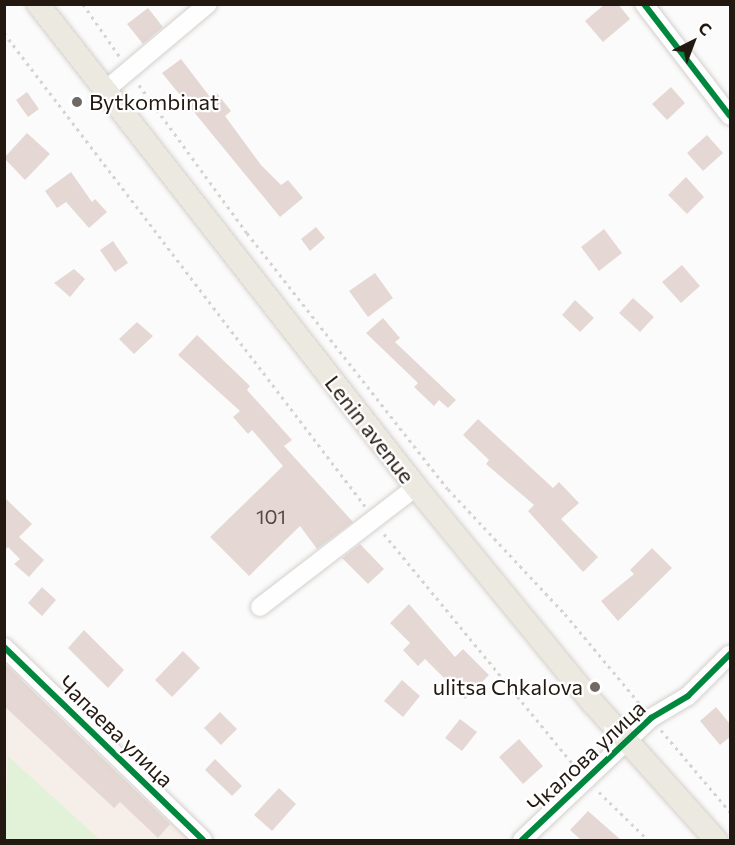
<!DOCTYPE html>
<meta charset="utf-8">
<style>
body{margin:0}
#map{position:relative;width:735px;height:845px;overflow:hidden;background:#fbfbfb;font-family:Commissioner,sans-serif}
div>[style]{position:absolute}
.built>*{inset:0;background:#f6efe9}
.green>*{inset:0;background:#e1f2d9}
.building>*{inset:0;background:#e5d8d4}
.path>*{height:3px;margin-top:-1.5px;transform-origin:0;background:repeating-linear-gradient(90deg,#d5d4d3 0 3px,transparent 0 7.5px)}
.roads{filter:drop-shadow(0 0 2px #d4cfcb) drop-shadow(0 0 2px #d4cfcb)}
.minor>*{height:18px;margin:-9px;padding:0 9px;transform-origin:9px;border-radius:9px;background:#fefefe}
.major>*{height:22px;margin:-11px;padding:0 11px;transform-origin:11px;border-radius:11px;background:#ece9e0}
.cycleway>*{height:6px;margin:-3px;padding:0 3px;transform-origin:3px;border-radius:3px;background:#00873e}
.dots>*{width:16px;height:16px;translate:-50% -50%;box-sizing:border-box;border:3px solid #fff;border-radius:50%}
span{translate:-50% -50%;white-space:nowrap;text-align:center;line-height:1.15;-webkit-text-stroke:4.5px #fff;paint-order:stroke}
.number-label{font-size:20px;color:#544942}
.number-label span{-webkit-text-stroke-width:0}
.poi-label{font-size:22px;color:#231911}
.left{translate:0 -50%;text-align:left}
.right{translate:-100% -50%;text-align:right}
.street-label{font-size:22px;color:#231911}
.frame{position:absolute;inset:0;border:6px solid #231911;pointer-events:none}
.north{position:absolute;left:663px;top:12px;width:60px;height:60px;-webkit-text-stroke:4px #fff;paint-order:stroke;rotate:42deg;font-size:16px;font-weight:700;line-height:24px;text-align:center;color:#231911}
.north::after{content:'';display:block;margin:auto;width:21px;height:27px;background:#231911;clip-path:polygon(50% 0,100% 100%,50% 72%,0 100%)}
</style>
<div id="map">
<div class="built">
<div style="clip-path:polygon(4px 655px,26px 675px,21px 681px,189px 840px,5px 840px)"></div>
</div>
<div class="green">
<div style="clip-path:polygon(8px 756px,100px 840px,5px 840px)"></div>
</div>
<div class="building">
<div style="clip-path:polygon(605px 4px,618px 4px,630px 19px,603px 42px,585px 21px)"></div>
<div style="clip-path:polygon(148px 8px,163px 27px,143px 44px,127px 24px)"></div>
<div style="clip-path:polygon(181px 59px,210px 97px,216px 92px,231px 111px,225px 116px,261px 165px,281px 185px,288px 180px,303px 198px,280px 217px,162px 73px)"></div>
<div style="clip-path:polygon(671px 87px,685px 103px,667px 120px,652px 104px)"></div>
<div style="clip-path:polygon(27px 92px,39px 109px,28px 117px,16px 100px)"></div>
<div style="clip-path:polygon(27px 133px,50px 154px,25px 180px,4px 158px)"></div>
<div style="clip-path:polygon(707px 135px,723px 153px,703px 171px,687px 153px)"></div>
<div style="clip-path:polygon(71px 172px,92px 202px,95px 199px,107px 212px,89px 228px,66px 202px,57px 208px,45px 191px)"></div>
<div style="clip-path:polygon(686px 177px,704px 197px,687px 214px,668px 195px)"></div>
<div style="clip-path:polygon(316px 227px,325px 238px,310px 251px,301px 239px)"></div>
<div style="clip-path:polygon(604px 229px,622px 253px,599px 271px,581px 247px)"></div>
<div style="clip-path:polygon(113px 241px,128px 263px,115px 272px,100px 250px)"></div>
<div style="clip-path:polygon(682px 265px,700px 286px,681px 303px,662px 282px)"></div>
<div style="clip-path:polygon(74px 269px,85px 279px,70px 297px,54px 283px)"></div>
<div style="clip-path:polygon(375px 273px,393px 298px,368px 317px,349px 291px)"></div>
<div style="clip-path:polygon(633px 298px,654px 317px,640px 332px,619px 313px)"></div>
<div style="clip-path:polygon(575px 300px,594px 318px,580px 332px,562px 315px)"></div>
<div style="clip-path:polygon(383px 318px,400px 338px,395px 342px,456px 400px,448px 408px,439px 400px,434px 406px,414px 387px,418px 383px,366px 333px)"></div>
<div style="clip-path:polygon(137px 322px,153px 336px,134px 354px,119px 339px)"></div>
<div style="clip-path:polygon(197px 335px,250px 386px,247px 390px,292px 440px,284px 446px,353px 522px,317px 549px,300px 526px,249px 576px,210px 537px,283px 466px,252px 430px,248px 434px,233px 417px,240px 411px,178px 355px)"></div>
<div style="clip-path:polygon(478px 419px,553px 488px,559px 482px,579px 503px,561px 519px,598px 557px,583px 572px,528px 511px,534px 505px,486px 464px,489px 460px,463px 435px)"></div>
<div style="clip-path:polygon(4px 497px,32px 524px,19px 537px,44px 560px,29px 577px,14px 564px,20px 559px,8px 547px,4px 551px)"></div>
<div style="clip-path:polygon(360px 544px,384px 569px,368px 584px,342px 558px)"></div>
<div style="clip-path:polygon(652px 548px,672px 568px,618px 621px,601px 601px,634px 574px,630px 570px)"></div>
<div style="clip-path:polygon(42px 587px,56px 600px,42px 616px,28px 603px)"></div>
<div style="clip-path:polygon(409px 604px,455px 657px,463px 649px,489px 675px,465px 699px,425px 659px,418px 666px,403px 650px,410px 643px,390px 623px)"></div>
<div style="clip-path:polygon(84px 630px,124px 670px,108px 688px,68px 648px)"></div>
<div style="clip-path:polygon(183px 651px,200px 668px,172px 697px,155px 680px)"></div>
<div style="clip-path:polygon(4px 663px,170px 824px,158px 838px,120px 802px,114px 808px,4px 706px)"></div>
<div style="clip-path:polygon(402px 680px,420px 696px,403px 717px,384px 701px)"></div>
<div style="clip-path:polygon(716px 707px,730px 724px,730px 737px,720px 745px,700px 721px)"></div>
<div style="clip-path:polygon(220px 712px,237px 729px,221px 745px,204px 728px)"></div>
<div style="clip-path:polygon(460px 719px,477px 732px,462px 751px,445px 738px)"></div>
<div style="clip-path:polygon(519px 739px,543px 766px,523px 784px,499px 757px)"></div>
<div style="clip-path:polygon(215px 759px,242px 786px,232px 796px,205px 770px)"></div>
<div style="clip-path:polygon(279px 788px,296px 804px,272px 831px,254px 815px)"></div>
<div style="clip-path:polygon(588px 811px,621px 840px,581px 840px,570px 830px)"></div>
</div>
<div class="path">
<div style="left:83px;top:4px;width:65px;rotate:55.1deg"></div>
<div style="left:4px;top:33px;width:595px;rotate:52.65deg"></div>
<div style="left:139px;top:85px;width:183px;rotate:53.9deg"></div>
<div style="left:247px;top:233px;width:325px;rotate:51.9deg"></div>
<div style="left:448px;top:489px;width:171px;rotate:46.9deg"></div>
<div style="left:565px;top:614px;width:117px;rotate:50.2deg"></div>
<div style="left:384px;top:534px;width:299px;rotate:50.6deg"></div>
<div style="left:661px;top:730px;width:107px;rotate:49.9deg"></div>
<div style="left:599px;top:792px;width:69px;rotate:44.4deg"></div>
</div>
<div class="roads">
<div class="minor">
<div style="left:644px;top:4px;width:141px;rotate:52.5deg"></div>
<div style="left:103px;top:92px;width:137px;rotate:-40deg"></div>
<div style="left:260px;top:607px;width:197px;rotate:-37.6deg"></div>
<div style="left:4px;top:647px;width:277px;rotate:44.1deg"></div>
<div style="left:522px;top:840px;width:178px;rotate:-43.4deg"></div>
<div style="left:651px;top:718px;width:43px;rotate:-30.7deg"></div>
<div style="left:688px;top:696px;width:59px;rotate:-45deg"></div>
</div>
<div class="major">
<div style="left:38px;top:4px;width:613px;rotate:51.95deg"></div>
<div style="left:416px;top:487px;width:279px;rotate:50.7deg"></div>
<div style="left:593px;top:703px;width:184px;rotate:48.1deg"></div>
</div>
</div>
<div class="cycleway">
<div style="left:644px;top:4px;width:141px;rotate:52.5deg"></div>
<div style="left:4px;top:647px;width:277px;rotate:44.1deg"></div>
<div style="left:522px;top:840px;width:178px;rotate:-43.4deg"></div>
<div style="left:651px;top:718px;width:43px;rotate:-30.7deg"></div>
<div style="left:688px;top:696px;width:59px;rotate:-45deg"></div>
</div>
<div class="dots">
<div style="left:77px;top:102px;background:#6f6863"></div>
<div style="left:595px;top:687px;background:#6f6863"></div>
</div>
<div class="number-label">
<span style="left:271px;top:516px">101</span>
</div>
<div class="poi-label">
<span class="left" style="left:89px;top:102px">Bytkombinat</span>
<span class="right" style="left:583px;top:687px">ulitsa Chkalova</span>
</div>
<div class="street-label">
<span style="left:370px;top:429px;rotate:52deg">Lenin avenue</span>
<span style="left:116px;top:731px;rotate:44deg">Чапаева улица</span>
<span style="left:586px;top:756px;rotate:-43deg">Чкалова улица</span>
</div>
<div class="frame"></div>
<div class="north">С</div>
</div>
